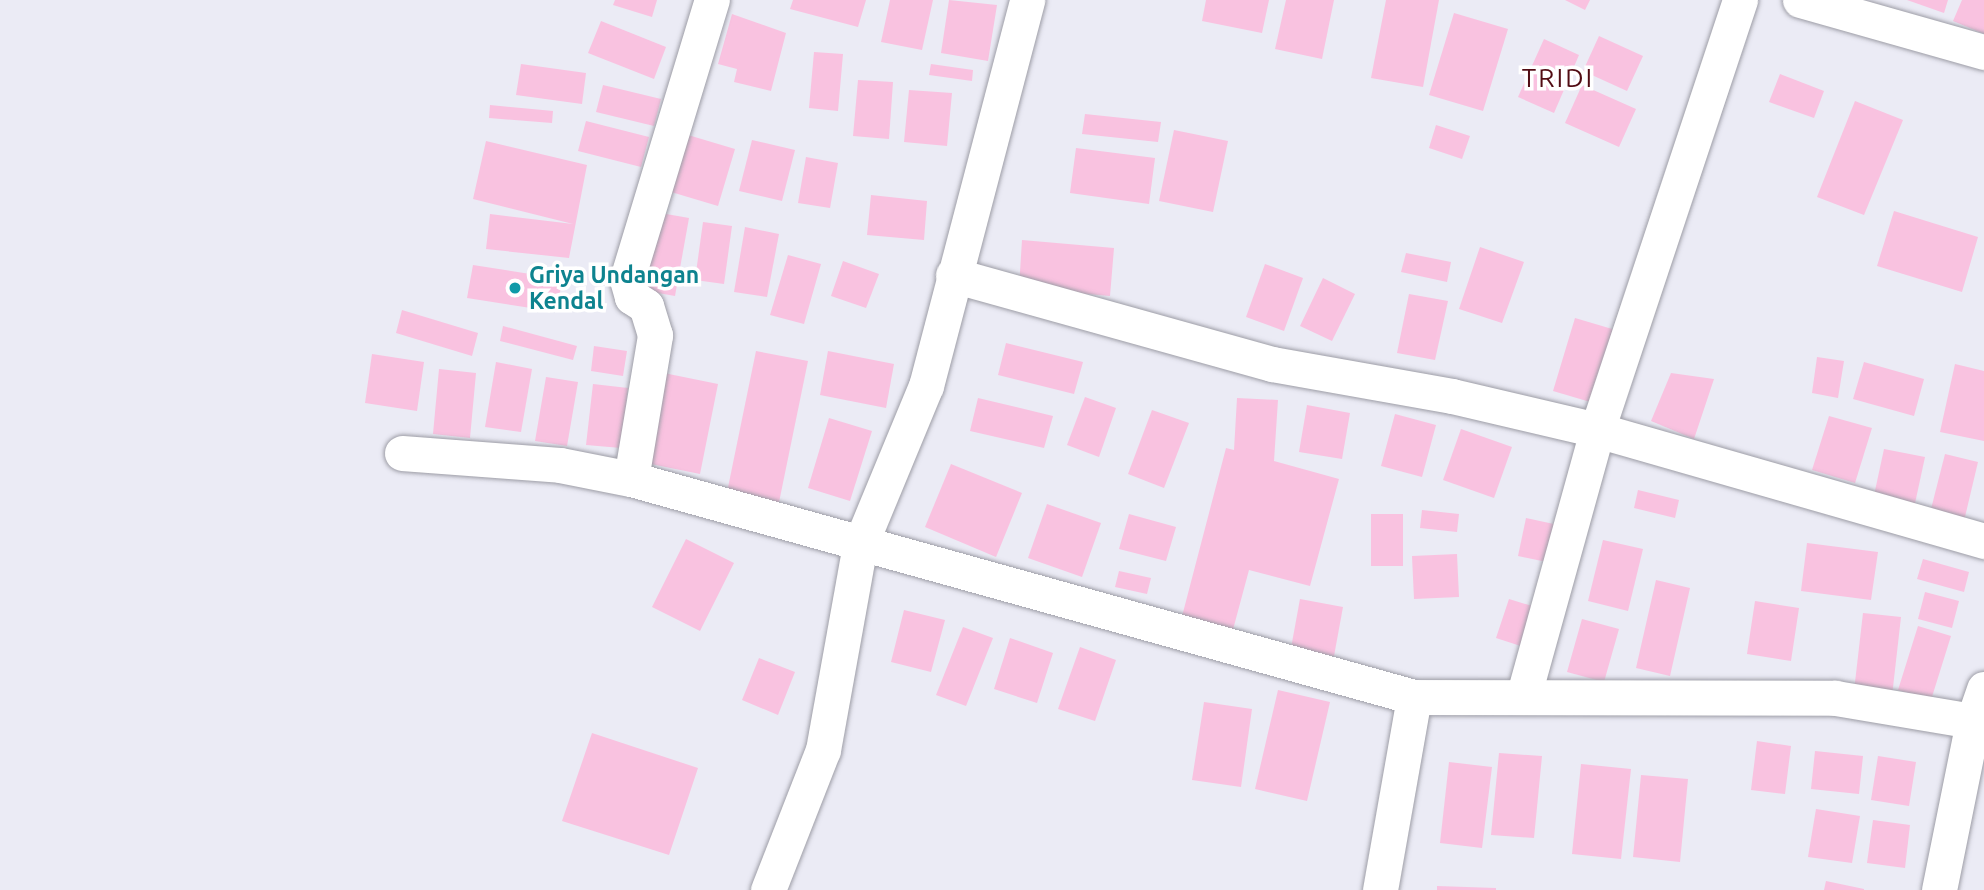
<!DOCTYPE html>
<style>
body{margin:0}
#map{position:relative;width:1984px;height:890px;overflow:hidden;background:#ebebf5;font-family:Ubuntu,sans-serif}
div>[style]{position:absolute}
.building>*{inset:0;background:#f9c2e0}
.roads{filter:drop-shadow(0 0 2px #9d9da6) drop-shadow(0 0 2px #9d9da6)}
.street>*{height:35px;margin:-17.5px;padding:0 17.5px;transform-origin:17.5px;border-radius:17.5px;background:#fff}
.dots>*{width:19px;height:19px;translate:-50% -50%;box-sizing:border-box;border:4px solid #fff;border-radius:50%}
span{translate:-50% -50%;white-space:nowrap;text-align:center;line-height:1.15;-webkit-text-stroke:7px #fff;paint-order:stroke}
.culture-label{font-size:23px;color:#0d838f;font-weight:700}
.left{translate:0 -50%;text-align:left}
.quarter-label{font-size:26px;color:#520c14;letter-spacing:2px}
</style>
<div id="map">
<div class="building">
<div style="clip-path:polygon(615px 0,657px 0,652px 17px,613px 5px)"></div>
<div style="clip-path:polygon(793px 0,866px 0,858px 27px,790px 9px)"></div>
<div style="clip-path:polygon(890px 0,933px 0,922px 50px,881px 42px)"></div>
<div style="clip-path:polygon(949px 0,997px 5px,988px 61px,941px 53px)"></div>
<div style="clip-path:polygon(1206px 0,1269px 0,1262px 33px,1202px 21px)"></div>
<div style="clip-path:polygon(1286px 0,1334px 0,1322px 59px,1275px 49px)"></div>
<div style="clip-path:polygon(1386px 0,1439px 0,1423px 87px,1371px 78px)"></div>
<div style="clip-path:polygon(1565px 0,1590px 0,1585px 10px)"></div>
<div style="clip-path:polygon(1907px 0,1948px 0,1944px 13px)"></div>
<div style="clip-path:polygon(1962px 0,1984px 0,1984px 34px,1953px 21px)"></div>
<div style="clip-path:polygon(1454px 13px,1508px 29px,1483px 111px,1429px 95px)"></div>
<div style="clip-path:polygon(732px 14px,786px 33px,771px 91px,734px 82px,737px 69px,718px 64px)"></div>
<div style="clip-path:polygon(601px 21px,666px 47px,654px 79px,588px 53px)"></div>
<div style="clip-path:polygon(1599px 36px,1643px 56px,1627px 91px,1583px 71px)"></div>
<div style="clip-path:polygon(1544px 39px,1579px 55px,1554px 113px,1518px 97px)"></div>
<div style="clip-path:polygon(814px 52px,843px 54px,838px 111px,809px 108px)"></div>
<div style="clip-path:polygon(521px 64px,586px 73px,582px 104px,516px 95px)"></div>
<div style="clip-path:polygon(931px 64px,973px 70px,972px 81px,929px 75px)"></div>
<div style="clip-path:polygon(1780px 74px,1824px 91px,1814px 118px,1769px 102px)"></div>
<div style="clip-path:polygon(858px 80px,893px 82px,889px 139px,853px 136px)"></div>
<div style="clip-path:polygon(603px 85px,661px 99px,654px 126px,596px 112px)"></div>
<div style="clip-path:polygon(1582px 85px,1636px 109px,1619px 147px,1565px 123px)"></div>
<div style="clip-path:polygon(909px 90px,952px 93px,947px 146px,904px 142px)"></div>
<div style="clip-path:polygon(1855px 101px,1903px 120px,1864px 215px,1817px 197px)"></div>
<div style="clip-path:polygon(490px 105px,553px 111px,552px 123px,489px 118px)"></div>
<div style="clip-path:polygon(1085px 114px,1161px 122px,1158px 142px,1082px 134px)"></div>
<div style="clip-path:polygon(586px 121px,649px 137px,641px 167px,578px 151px)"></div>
<div style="clip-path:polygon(1436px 125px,1470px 136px,1462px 159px,1429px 148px)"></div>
<div style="clip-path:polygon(1174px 130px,1228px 141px,1213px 212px,1159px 201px)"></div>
<div style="clip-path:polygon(678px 132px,735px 149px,718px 206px,661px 189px)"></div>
<div style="clip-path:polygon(752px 140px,795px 150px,782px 201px,739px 191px)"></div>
<div style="clip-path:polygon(486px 141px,587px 165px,569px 258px,486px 249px,490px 214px,573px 224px,473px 199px)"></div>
<div style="clip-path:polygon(1076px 148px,1155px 158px,1149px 204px,1070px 193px)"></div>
<div style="clip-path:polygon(806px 157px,838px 163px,830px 208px,798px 203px)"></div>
<div style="clip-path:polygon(871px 195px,927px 201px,924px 240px,867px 235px)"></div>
<div style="clip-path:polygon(1894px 211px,1978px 237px,1962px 292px,1877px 266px)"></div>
<div style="clip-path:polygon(655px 212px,689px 218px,675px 296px,641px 290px)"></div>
<div style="clip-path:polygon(703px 222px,732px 226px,724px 284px,695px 280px)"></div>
<div style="clip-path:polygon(745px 227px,779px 234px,767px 297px,734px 292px)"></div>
<div style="clip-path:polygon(1022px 240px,1114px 248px,1110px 296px,1019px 288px)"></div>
<div style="clip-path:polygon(1480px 247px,1524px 262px,1502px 323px,1459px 309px)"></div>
<div style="clip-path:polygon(1406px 253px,1451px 262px,1447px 282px,1401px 272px)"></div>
<div style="clip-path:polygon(788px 255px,821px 264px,804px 324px,770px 315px)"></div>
<div style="clip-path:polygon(843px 261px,879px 274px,866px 308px,831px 296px)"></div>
<div style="clip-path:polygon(1265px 264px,1303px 278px,1284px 331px,1246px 317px)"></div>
<div style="clip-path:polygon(473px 265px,562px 279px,557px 312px,467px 298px)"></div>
<div style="clip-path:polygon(1323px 278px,1355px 294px,1332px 341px,1300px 326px)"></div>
<div style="clip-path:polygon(1409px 294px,1448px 301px,1435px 360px,1397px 353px)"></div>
<div style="clip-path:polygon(402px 310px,478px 333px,472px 356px,396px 333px)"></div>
<div style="clip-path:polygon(1575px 318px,1619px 331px,1597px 404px,1553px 391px)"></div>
<div style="clip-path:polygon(503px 326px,577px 346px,573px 360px,500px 341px)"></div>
<div style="clip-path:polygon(1006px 343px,1083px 362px,1074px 394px,998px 375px)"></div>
<div style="clip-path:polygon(594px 346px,627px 351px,623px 376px,591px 371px)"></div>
<div style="clip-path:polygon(756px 351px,808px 361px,777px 512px,725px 502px)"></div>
<div style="clip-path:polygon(828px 351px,894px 364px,886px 408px,820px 395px)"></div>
<div style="clip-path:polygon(372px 354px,424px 362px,417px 411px,365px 403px)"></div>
<div style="clip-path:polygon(1817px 357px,1844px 361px,1838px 398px,1812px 393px)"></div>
<div style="clip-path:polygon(496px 362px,532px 369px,521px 432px,485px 427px)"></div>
<div style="clip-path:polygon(1864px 362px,1924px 379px,1914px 416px,1853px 399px)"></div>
<div style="clip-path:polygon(1955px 364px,1984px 371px,1984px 441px,1940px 432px)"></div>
<div style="clip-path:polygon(439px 369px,476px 373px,470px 438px,433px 434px)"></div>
<div style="clip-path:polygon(654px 371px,718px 384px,700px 474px,636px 461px)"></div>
<div style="clip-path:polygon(1671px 373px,1714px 379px,1694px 439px,1651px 421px)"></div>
<div style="clip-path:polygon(546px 377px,578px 382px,567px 446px,535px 441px)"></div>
<div style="clip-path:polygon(593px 384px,628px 388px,621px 448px,586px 445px)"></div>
<div style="clip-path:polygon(1085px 397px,1116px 408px,1099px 457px,1067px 445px)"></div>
<div style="clip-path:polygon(978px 398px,1053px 416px,1044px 448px,970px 431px)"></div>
<div style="clip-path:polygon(1237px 398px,1278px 400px,1274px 461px,1339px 479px,1310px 586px,1249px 570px,1231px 637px,1180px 624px,1226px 448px,1234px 450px)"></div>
<div style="clip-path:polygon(1307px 405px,1350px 413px,1342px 459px,1299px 452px)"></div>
<div style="clip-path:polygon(1152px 410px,1189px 423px,1164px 488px,1128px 474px)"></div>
<div style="clip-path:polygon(1395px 414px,1436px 425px,1422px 477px,1381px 466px)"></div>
<div style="clip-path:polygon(1829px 416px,1872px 428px,1855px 483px,1812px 470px)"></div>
<div style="clip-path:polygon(829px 418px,872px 431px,850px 501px,808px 488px)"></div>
<div style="clip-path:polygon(1461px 429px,1512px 447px,1494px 498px,1443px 480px)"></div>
<div style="clip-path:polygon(1884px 449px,1925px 457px,1914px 508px,1873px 500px)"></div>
<div style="clip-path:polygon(1945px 454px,1978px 462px,1964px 521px,1930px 513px)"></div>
<div style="clip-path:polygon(951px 464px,1022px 493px,996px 557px,925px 527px)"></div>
<div style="clip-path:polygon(1638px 490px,1679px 500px,1675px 518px,1634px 508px)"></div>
<div style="clip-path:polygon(1047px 504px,1101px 523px,1082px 577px,1028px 558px)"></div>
<div style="clip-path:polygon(1422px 510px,1459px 514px,1457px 532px,1420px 528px)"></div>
<div style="clip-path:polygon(1129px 514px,1176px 527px,1166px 561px,1119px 549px)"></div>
<div style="clip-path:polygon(1371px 514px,1403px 514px,1403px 566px,1371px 566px)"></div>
<div style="clip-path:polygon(1526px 518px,1563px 526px,1556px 564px,1518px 556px)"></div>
<div style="clip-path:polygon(686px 539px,734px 563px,700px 631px,652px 607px)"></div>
<div style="clip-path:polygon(1603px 540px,1643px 549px,1628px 611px,1588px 601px)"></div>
<div style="clip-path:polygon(1807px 543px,1878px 552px,1871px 600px,1801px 591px)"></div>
<div style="clip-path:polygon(1457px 554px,1459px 597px,1414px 599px,1412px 556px)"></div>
<div style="clip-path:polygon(1923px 559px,1969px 572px,1964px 592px,1917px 579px)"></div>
<div style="clip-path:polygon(1119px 571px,1151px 578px,1147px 594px,1115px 587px)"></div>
<div style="clip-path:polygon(1656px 580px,1690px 588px,1670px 676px,1636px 668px)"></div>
<div style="clip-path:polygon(1925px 592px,1959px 601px,1952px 628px,1918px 619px)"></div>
<div style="clip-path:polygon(1300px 599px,1343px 607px,1334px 656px,1291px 648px)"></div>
<div style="clip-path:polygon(1509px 599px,1542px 609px,1530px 649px,1496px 638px)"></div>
<div style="clip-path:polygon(1755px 601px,1799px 608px,1791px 661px,1747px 654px)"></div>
<div style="clip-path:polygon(904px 610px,945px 620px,931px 672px,891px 662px)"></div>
<div style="clip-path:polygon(1863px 613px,1901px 617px,1892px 696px,1854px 691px)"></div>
<div style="clip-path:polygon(1582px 619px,1619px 629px,1604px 682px,1567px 672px)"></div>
<div style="clip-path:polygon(1918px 626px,1951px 636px,1931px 700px,1898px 690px)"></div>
<div style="clip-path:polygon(963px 627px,993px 638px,966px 706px,936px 695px)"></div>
<div style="clip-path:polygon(1010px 638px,1053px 653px,1037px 703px,994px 689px)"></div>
<div style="clip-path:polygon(1080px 647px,1116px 660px,1095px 721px,1058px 709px)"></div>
<div style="clip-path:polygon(759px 658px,795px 672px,778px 715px,742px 700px)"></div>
<div style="clip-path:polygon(1278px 690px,1330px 702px,1307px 801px,1255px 789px)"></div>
<div style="clip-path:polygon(1204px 702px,1252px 709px,1241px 787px,1192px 780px)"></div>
<div style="clip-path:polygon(592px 733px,698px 768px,669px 855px,562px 821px)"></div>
<div style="clip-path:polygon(1757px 741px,1791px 746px,1785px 794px,1751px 790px)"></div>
<div style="clip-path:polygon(1815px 751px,1863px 756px,1859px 794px,1811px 789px)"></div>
<div style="clip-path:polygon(1499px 753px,1542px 756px,1534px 838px,1491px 835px)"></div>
<div style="clip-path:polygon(1878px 756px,1916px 762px,1909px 806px,1871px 800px)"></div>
<div style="clip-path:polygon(1449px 762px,1492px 767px,1482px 848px,1440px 843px)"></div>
<div style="clip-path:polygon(1581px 764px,1631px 769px,1621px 859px,1572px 854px)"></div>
<div style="clip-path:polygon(1641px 775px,1688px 779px,1680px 862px,1633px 857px)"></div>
<div style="clip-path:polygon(1816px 809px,1860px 816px,1852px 863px,1808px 857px)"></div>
<div style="clip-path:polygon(1873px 820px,1910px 825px,1905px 868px,1867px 863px)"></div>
<div style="clip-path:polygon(1826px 881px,1864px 889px,1864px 890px,1824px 890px)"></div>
<div style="clip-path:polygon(1437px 886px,1496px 888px,1496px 890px,1437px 890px)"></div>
</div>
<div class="roads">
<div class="street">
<div style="left:1800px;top:0;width:191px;rotate:15.8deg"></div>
<div style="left:953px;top:275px;width:331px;rotate:15.6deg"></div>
<div style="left:1272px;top:364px;width:183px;rotate:10.1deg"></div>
<div style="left:1452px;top:396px;width:149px;rotate:13.2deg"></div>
<div style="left:1597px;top:430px;width:403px;rotate:16deg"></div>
<div style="left:402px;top:453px;width:158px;rotate:4.3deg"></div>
<div style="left:560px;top:465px;width:72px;rotate:11.2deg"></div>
<div style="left:631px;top:479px;width:813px;rotate:15.56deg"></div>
<div style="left:1414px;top:697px;width:421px;rotate:0.1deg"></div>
<div style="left:1835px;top:698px;width:140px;rotate:9.5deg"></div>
<div style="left:631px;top:479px;width:146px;rotate:-80.5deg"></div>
<div style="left:655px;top:335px;width:30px;rotate:-107deg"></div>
<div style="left:646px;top:306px;width:17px;rotate:-147deg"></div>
<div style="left:632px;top:297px;width:19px;rotate:-106deg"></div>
<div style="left:627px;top:279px;width:292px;rotate:-73.1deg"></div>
<div style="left:1524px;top:694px;width:274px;rotate:-74.5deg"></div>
<div style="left:1597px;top:430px;width:453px;rotate:-71.6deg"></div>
<div style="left:768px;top:890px;width:150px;rotate:-68.6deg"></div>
<div style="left:823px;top:750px;width:208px;rotate:-79.8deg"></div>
<div style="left:860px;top:545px;width:172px;rotate:-67.5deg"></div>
<div style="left:926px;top:386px;width:399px;rotate:-75.3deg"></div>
<div style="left:1380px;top:890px;width:196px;rotate:-80deg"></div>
<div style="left:1939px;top:890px;width:172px;rotate:-78.6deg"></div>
<div style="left:1973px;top:721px;width:34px;rotate:-71deg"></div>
</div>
</div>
<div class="dots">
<div style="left:515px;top:288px;background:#0f9aa8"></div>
</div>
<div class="culture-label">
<span class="left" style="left:529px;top:288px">Griya Undangan<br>Kendal</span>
</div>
<div class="quarter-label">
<span style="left:1558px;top:78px">TRIDI</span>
</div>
</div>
